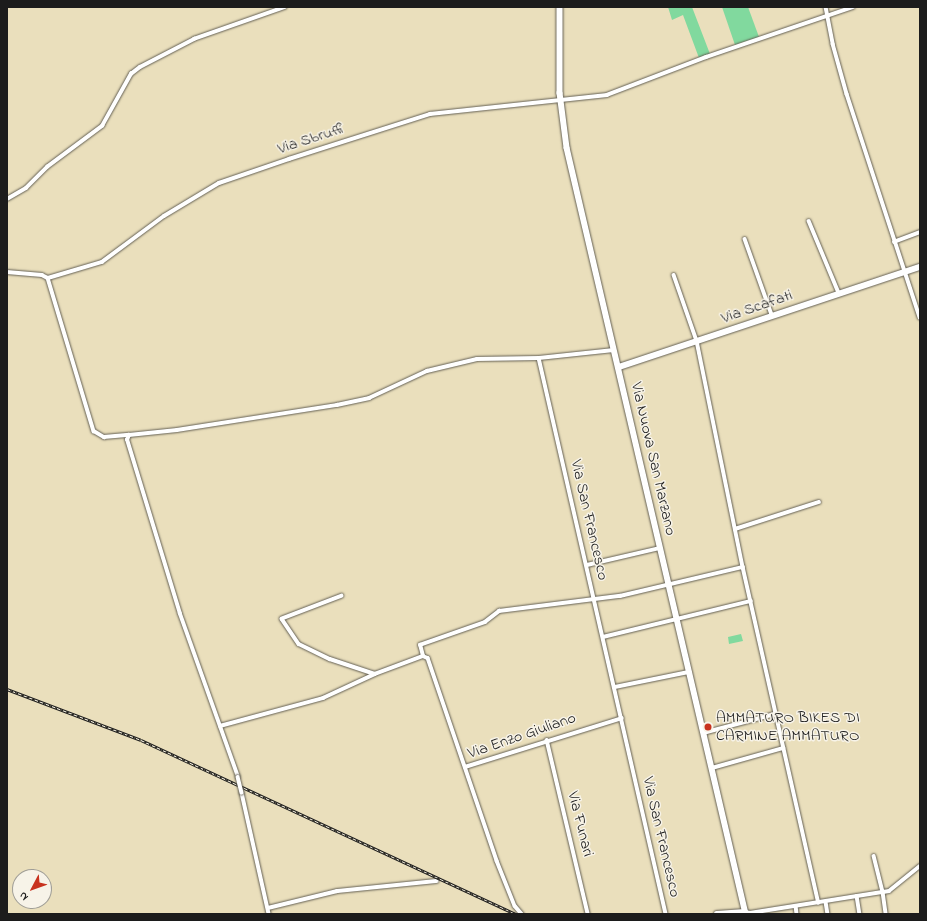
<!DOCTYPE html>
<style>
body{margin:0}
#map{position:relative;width:927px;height:921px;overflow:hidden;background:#eadfbc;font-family:"Indie Flower",sans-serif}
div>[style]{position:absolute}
.green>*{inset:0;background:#81d99e}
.roads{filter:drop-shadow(0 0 1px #646054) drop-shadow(0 0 1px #646054)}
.street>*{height:3.5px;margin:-1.75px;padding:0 1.75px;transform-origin:1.75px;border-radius:1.75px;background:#fff}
.secondary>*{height:5.5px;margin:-2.75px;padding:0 2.75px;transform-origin:2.75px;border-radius:2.75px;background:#fff}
.rail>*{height:2.5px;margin-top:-1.25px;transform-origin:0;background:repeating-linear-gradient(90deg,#f7f3e8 0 3px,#1c1c1c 0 6px);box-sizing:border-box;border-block:1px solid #1c1c1c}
.bridges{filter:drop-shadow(0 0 1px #646054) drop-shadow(0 0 1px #646054)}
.street-bridge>*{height:3.5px;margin:-1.75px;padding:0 1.75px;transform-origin:1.75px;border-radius:1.75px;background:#fff}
.dots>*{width:11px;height:11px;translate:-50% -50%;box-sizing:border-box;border:2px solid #f7f3e8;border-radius:50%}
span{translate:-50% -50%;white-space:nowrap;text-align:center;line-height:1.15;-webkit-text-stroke:3px #f7f3e8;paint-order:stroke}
.street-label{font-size:16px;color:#1c1c1c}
.poi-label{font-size:16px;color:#1c1c1c}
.left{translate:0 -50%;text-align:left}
.frame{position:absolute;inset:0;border:8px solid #1c1c1c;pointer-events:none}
.north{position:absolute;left:12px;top:869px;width:40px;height:40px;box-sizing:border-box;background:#f7f3e8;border:1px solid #9f9d96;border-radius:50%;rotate:229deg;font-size:11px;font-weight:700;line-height:16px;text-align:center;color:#1c1c1c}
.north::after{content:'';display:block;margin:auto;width:14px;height:18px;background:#c8321e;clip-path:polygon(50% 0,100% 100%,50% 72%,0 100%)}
</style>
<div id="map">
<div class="green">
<div style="clip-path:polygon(668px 7px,692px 7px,710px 54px,699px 58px,683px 15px,672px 20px)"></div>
<div style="clip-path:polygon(722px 7px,748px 7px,759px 37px,735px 45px)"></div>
<div style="clip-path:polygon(741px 634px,743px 641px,729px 644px,728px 637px)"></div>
</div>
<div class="roads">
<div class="street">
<div style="left:826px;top:7px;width:38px;rotate:79deg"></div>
<div style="left:833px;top:44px;width:52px;rotate:74.4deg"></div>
<div style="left:847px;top:94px;width:235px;rotate:71.9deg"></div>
<div style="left:7px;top:199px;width:22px;rotate:-30deg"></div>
<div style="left:26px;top:188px;width:30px;rotate:-45deg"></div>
<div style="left:47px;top:167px;width:69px;rotate:-36.7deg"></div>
<div style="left:102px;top:126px;width:60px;rotate:-60.9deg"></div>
<div style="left:131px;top:74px;width:11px;rotate:-38deg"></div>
<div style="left:140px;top:67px;width:61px;rotate:-27.4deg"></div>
<div style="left:194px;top:39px;width:96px;rotate:-19.4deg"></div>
<div style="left:809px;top:221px;width:78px;rotate:67.4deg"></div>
<div style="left:745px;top:239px;width:81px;rotate:70.4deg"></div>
<div style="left:894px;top:242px;width:28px;rotate:-21deg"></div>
<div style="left:7px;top:272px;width:35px;rotate:5deg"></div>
<div style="left:42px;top:275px;width:7px;rotate:27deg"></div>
<div style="left:48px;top:278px;width:160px;rotate:73.3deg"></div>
<div style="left:94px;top:431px;width:12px;rotate:31deg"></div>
<div style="left:104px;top:437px;width:25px;rotate:-5deg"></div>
<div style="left:674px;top:275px;width:70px;rotate:70.8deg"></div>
<div style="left:697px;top:341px;width:231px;rotate:78.5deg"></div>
<div style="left:743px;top:567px;width:344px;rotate:77.3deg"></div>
<div style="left:48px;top:278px;width:56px;rotate:-16.5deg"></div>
<div style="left:102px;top:262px;width:77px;rotate:-36.6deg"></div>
<div style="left:164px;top:216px;width:64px;rotate:-31deg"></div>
<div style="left:219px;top:183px;width:74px;rotate:-18.9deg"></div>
<div style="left:289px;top:159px;width:148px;rotate:-17.7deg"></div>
<div style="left:430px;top:114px;width:178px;rotate:-6.1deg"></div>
<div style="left:607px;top:95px;width:106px;rotate:-21deg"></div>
<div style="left:706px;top:57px;width:155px;rotate:-18.8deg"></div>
<div style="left:539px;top:358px;width:570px;rotate:77.13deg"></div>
<div style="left:735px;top:529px;width:88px;rotate:-17.8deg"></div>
<div style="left:587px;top:565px;width:75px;rotate:-13.1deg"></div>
<div style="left:342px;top:596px;width:64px;rotate:159deg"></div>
<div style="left:282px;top:619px;width:30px;rotate:56deg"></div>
<div style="left:299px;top:644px;width:34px;rotate:26deg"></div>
<div style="left:330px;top:659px;width:47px;rotate:18.4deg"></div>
<div style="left:603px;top:637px;width:152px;rotate:-13.7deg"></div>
<div style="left:423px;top:656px;width:11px;rotate:-105deg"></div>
<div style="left:420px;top:645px;width:69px;rotate:-19.5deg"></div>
<div style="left:485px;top:622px;width:18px;rotate:-38deg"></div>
<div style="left:499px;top:611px;width:122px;rotate:-7.1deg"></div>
<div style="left:620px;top:596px;width:126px;rotate:-13.3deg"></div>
<div style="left:615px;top:687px;width:76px;rotate:-11.5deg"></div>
<div style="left:220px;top:726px;width:107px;rotate:-15.2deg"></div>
<div style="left:323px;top:698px;width:57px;rotate:-24.8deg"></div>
<div style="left:375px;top:674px;width:51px;rotate:-20.6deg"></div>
<div style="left:423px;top:656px;width:5px;rotate:22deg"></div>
<div style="left:428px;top:658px;width:214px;rotate:71.2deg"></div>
<div style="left:497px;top:861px;width:48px;rotate:68.2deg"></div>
<div style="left:515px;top:906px;width:11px;rotate:49deg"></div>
<div style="left:703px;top:733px;width:74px;rotate:-14.8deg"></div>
<div style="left:547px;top:740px;width:179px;rotate:76.7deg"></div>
<div style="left:465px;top:767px;width:164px;rotate:-17.3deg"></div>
<div style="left:712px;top:768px;width:74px;rotate:-15.7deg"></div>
<div style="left:238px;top:777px;width:173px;rotate:-109.6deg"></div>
<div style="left:180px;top:614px;width:182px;rotate:-106.9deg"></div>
<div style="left:127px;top:440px;width:5px;rotate:-68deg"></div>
<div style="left:129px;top:435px;width:48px;rotate:-5.9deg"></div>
<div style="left:177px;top:430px;width:162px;rotate:-8.9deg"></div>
<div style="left:337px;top:405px;width:33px;rotate:-12deg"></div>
<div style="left:369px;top:398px;width:64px;rotate:-25deg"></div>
<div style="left:427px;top:371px;width:51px;rotate:-13.5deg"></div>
<div style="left:477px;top:359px;width:62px;rotate:-0.9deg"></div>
<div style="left:539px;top:358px;width:75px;rotate:-6.1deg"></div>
<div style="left:242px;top:793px;width:124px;rotate:77.4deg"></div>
<div style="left:874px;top:856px;width:37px;rotate:76deg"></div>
<div style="left:883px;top:892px;width:6px;rotate:-9deg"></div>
<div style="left:889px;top:891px;width:40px;rotate:-39deg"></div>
<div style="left:857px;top:896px;width:18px;rotate:81deg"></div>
<div style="left:826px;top:902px;width:12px;rotate:81deg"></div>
<div style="left:796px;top:906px;width:8px;rotate:83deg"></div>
<div style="left:268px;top:908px;width:71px;rotate:-13.8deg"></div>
<div style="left:337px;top:891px;width:100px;rotate:-5.8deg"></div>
<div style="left:745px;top:912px;width:5px;rotate:11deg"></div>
<div style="left:750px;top:913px;width:135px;rotate:-9deg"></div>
<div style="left:883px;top:892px;width:22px;rotate:82deg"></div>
</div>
<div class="secondary">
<div style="left:560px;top:7px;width:86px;rotate:90deg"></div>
<div style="left:560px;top:93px;width:55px;rotate:82.7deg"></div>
<div style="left:567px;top:148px;width:787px;rotate:76.85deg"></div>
<div style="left:619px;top:367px;width:317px;rotate:-18.4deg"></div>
<div style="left:717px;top:914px;width:28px;rotate:-4deg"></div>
</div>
</div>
<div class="rail">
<div style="left:7px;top:689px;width:143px;rotate:20.8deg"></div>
<div style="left:141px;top:740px;width:413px;rotate:24.9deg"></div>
</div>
<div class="bridges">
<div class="street-bridge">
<div style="left:238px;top:777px;width:16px;rotate:76deg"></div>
</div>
</div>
<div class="dots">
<div style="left:708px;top:727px;background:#c8321e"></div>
</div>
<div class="street-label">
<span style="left:311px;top:139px;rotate:-18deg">Via Sbruffi</span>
<span style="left:757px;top:307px;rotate:-19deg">Via Scafati</span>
<span style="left:653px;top:459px;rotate:77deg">Via Nuova San Marzano</span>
<span style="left:589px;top:520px;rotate:77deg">Via San Francesco</span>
<span style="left:522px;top:736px;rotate:-19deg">Via Enzo Giuliano</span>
<span style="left:580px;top:824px;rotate:76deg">Via Funari</span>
<span style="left:661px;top:837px;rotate:77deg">Via San Francesco</span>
</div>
<div class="poi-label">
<span class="left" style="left:716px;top:727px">AMMATURO BIKES DI<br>CARMINE AMMATURO</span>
</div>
<div class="frame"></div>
<div class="north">N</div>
</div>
